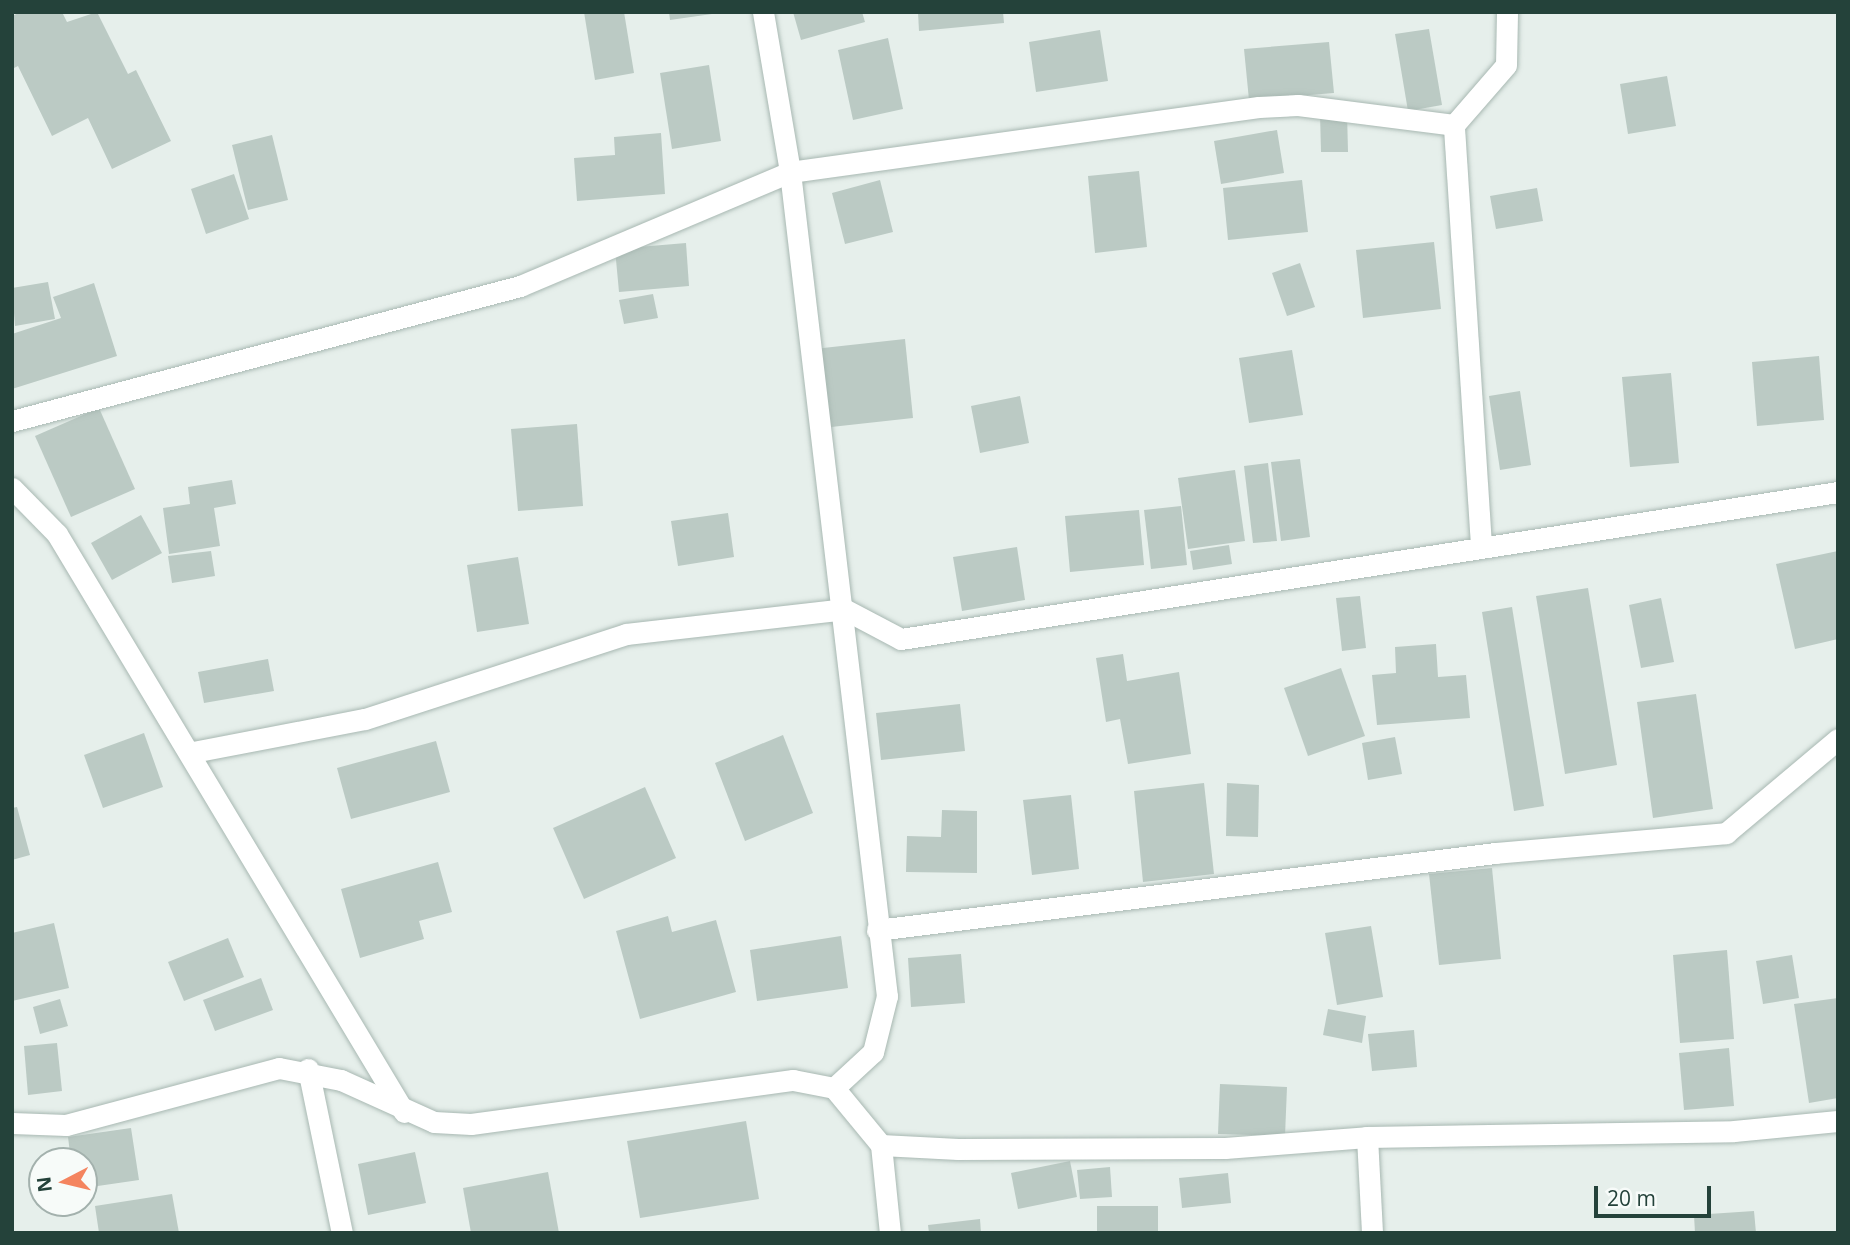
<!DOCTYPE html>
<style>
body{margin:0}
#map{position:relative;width:1850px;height:1245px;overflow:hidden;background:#e6efeb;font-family:"Open Sans",sans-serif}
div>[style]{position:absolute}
.building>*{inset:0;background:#bbcac4}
.roads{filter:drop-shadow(0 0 2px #a8b8b2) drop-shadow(0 0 2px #a8b8b2)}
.street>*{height:21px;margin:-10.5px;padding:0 10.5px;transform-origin:10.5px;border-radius:10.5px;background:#fff}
span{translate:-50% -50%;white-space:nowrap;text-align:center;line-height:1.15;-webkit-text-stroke:5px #f7fbf9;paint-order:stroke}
.frame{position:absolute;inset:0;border:14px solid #24423a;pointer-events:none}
.north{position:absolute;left:28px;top:1147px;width:70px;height:70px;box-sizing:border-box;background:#f7fbf9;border:2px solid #a3b1ad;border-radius:50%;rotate:263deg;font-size:19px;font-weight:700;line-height:28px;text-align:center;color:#24423a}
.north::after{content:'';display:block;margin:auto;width:24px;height:32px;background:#f4845f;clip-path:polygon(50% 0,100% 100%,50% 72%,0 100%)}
.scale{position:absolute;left:1594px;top:1186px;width:117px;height:32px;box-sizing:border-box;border:4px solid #24423a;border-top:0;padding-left:9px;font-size:21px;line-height:24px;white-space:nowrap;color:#24423a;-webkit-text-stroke:5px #f7fbf9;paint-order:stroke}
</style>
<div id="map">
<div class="building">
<div style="clip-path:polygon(21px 12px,62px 12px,67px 22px,97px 12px,128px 74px,136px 70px,171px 141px,112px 169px,88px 118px,52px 136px,18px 66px,12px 69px,12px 16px)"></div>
<div style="clip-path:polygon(584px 12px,624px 12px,634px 73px,595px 80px)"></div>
<div style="clip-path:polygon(669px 12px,712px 12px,712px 14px,670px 20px)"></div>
<div style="clip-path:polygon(793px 12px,862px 12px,865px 22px,801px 40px)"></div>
<div style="clip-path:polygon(918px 12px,1003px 12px,1004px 23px,919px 31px)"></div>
<div style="clip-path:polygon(1429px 29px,1442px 105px,1408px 111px,1395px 34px)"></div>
<div style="clip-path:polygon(1100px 30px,1108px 81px,1036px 92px,1029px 42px)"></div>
<div style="clip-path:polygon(888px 38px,903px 109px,853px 120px,838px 50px)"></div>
<div style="clip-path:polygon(1329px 42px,1334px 93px,1249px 100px,1244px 49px)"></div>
<div style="clip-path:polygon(709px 65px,721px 141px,672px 149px,660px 73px)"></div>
<div style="clip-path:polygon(1667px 76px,1676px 126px,1628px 134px,1620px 84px)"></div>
<div style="clip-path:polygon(1347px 112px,1348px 152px,1321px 152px,1320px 113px)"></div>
<div style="clip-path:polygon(1277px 130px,1284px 173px,1221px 184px,1214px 141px)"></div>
<div style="clip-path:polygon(661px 133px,665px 194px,577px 201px,574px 158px,615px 155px,614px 137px)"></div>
<div style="clip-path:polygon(272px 135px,288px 200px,248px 210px,232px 145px)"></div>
<div style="clip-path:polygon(1139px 171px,1147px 247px,1095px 253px,1088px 176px)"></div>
<div style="clip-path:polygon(234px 174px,249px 219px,206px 234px,191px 189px)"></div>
<div style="clip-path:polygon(880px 180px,893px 232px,845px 244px,832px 193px)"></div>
<div style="clip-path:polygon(1302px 180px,1308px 232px,1228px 240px,1223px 188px)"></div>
<div style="clip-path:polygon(1537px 188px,1543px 221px,1496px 229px,1490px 196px)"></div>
<div style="clip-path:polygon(1434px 242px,1441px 309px,1363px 318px,1356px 250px)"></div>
<div style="clip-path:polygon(686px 243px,689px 286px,619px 292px,615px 249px)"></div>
<div style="clip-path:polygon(1300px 263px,1315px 307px,1287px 316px,1272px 273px)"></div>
<div style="clip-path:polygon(48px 282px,55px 319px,15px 326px,12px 288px)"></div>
<div style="clip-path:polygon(94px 283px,117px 356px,12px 389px,12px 334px,61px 318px,53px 297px)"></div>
<div style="clip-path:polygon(653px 294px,658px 318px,624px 324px,619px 300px)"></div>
<div style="clip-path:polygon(905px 339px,913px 418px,822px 428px,814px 349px)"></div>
<div style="clip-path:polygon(1292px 350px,1303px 415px,1249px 423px,1239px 358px)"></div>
<div style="clip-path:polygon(1819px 356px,1824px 420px,1757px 426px,1752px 362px)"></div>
<div style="clip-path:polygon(1671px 373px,1679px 463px,1630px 467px,1622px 377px)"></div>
<div style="clip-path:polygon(1520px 391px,1531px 465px,1500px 470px,1489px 396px)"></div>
<div style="clip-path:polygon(1020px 396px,1029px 443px,980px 453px,971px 406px)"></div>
<div style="clip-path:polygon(99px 408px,135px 489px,71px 517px,35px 436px)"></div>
<div style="clip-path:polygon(577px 424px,583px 506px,518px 511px,511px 429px)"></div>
<div style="clip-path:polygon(1300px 459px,1310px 537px,1281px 541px,1271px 462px)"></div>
<div style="clip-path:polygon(1268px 463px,1277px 541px,1253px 543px,1244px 466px)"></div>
<div style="clip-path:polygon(1235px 470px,1245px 541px,1188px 549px,1178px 478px)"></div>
<div style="clip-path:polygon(232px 480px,236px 504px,214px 508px,220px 546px,169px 554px,163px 508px,190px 504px,188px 487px)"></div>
<div style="clip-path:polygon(1181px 506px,1187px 565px,1151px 569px,1144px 510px)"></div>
<div style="clip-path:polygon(1139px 510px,1144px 565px,1070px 572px,1065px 516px)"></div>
<div style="clip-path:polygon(728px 513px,734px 557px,678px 566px,671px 521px)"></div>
<div style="clip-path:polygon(141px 515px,162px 553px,112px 580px,91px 543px)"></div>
<div style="clip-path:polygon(1229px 545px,1232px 564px,1193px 570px,1190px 551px)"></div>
<div style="clip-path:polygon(1017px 547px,1025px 600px,962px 611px,953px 557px)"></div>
<div style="clip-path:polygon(211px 551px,215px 576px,172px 583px,168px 556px)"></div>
<div style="clip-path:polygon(1838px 551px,1838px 639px,1795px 649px,1776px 564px)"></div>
<div style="clip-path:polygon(518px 557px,529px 624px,477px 632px,467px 565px)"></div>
<div style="clip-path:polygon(1588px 588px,1617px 765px,1565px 774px,1536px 596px)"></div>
<div style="clip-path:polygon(1360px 596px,1366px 648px,1342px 651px,1336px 598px)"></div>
<div style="clip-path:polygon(1661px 598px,1674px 662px,1641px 668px,1629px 605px)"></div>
<div style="clip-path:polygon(1512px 607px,1544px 806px,1514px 811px,1482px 612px)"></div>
<div style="clip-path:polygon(1436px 644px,1438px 677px,1466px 675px,1470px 718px,1377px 725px,1372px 675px,1396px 673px,1395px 647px)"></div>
<div style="clip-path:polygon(1123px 654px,1127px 681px,1179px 672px,1191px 754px,1128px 764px,1120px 719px,1106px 722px,1096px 658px)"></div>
<div style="clip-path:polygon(268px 659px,274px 691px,204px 703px,198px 672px)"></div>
<div style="clip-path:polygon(1341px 668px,1365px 736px,1308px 756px,1284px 688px)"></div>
<div style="clip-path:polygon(1696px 694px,1713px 809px,1653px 818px,1637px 702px)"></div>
<div style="clip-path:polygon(960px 704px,965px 751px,881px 760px,876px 713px)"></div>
<div style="clip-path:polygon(144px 733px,163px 787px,103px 808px,84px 755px)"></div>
<div style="clip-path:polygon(783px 735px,813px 813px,745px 841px,715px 763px)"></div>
<div style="clip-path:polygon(1395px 737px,1402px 774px,1368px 780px,1362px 743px)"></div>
<div style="clip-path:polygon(436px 741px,450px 792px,351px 819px,337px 768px)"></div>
<div style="clip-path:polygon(1204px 783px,1214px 874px,1143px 882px,1134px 791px)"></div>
<div style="clip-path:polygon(1227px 783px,1259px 785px,1258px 837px,1226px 836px)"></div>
<div style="clip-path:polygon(645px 787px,676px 858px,584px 899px,553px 828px)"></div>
<div style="clip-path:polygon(1071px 795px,1079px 869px,1032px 875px,1023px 800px)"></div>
<div style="clip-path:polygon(17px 807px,30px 855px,12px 860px,12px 808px)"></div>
<div style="clip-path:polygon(942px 810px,977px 811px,977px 873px,906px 872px,907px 836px,941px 837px)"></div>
<div style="clip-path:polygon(438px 862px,452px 912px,419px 921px,424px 939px,360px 958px,341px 889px)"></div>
<div style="clip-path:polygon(1492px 868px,1501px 959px,1439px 965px,1429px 874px)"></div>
<div style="clip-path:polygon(668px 916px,672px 932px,716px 920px,736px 992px,640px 1019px,616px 931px)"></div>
<div style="clip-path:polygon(54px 923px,69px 988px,12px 1001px,12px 933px)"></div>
<div style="clip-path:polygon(1371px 926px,1383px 997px,1337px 1005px,1325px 933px)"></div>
<div style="clip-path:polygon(841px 936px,848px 988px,757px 1001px,750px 950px)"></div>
<div style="clip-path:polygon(228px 938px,244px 977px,184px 1001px,168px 962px)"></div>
<div style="clip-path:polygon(1727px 950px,1734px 1039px,1680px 1043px,1673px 955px)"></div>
<div style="clip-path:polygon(961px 954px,965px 1003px,911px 1007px,908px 958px)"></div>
<div style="clip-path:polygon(1792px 955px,1799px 998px,1763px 1004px,1756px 961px)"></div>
<div style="clip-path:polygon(261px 978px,273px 1010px,215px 1031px,203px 1000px)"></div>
<div style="clip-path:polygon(1838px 998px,1838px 1098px,1809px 1103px,1794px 1004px)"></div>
<div style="clip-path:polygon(60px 999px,68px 1026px,40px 1034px,33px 1007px)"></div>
<div style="clip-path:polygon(1328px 1009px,1366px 1016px,1362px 1043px,1323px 1035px)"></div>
<div style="clip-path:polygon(1414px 1030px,1417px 1067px,1372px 1071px,1368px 1034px)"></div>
<div style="clip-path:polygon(57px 1043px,62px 1091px,28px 1095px,24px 1046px)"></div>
<div style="clip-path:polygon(1729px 1048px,1734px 1106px,1684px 1110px,1679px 1053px)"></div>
<div style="clip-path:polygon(1220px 1084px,1287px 1087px,1285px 1136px,1218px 1134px)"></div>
<div style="clip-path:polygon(746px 1121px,759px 1199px,640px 1218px,627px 1141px)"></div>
<div style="clip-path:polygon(131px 1128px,139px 1180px,84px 1188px,84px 1161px,71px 1161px,68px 1137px)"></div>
<div style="clip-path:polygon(415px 1152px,426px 1203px,368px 1215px,358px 1164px)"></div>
<div style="clip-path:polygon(1070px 1161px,1077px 1197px,1018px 1209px,1011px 1173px)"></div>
<div style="clip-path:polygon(1110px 1167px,1112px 1197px,1080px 1199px,1077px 1170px)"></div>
<div style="clip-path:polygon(548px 1172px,559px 1233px,471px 1233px,463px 1188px)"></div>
<div style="clip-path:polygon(1228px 1173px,1231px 1203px,1182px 1208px,1179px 1178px)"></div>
<div style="clip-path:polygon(172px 1194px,179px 1233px,99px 1233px,95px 1206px)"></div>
<div style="clip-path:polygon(1097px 1206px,1158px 1206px,1158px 1233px,1097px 1233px)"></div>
<div style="clip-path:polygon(1754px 1211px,1756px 1233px,1695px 1233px,1694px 1215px)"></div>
<div style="clip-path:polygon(980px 1219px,981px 1233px,929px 1233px,928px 1225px)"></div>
</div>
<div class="roads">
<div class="street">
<div style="left:763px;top:12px;width:162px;rotate:80.4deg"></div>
<div style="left:790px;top:172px;width:830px;rotate:83.29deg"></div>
<div style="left:887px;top:996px;width:58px;rotate:104deg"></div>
<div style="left:873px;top:1052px;width:53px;rotate:137.3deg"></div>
<div style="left:12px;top:421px;width:526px;rotate:-14.88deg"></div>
<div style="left:520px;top:286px;width:293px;rotate:-22.9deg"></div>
<div style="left:790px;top:172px;width:473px;rotate:-7.9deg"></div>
<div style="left:1259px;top:107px;width:39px;rotate:-3deg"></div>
<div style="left:1298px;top:105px;width:157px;rotate:7.3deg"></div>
<div style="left:12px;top:488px;width:64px;rotate:45.6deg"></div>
<div style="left:57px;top:534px;width:674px;rotate:59.02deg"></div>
<div style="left:1481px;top:545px;width:421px;rotate:-93.7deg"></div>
<div style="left:1454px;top:125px;width:79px;rotate:-49.1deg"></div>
<div style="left:1506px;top:65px;width:53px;rotate:-88.9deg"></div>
<div style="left:193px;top:752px;width:175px;rotate:-10.9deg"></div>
<div style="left:365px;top:719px;width:274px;rotate:-18deg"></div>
<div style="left:626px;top:634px;width:219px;rotate:-6.5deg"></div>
<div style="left:844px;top:609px;width:64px;rotate:27.8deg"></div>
<div style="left:901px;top:639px;width:948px;rotate:-8.92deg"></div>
<div style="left:877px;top:930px;width:623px;rotate:-7.1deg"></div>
<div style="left:1495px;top:853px;width:232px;rotate:-4.9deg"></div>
<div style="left:1726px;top:833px;width:146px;rotate:-40deg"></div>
<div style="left:308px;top:1069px;width:167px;rotate:78.3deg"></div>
<div style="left:12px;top:1123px;width:54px;rotate:2.1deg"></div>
<div style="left:66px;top:1125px;width:220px;rotate:-15deg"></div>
<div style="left:279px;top:1068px;width:63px;rotate:11deg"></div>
<div style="left:341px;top:1080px;width:102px;rotate:24.3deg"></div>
<div style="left:434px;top:1122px;width:37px;rotate:3deg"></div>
<div style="left:471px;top:1124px;width:325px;rotate:-7.8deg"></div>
<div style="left:793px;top:1080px;width:42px;rotate:11deg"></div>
<div style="left:834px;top:1088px;width:74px;rotate:50.5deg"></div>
<div style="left:881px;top:1145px;width:77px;rotate:3deg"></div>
<div style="left:958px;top:1149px;width:267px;rotate:-0.2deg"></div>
<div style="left:1225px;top:1148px;width:142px;rotate:-4.4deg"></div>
<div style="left:1367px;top:1137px;width:367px;rotate:-0.9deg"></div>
<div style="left:1734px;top:1131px;width:104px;rotate:-5.5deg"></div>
<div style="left:1367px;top:1137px;width:96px;rotate:87deg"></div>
<div style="left:881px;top:1145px;width:88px;rotate:84.2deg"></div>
</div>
</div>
<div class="frame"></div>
<div class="north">N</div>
<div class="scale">20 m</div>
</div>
